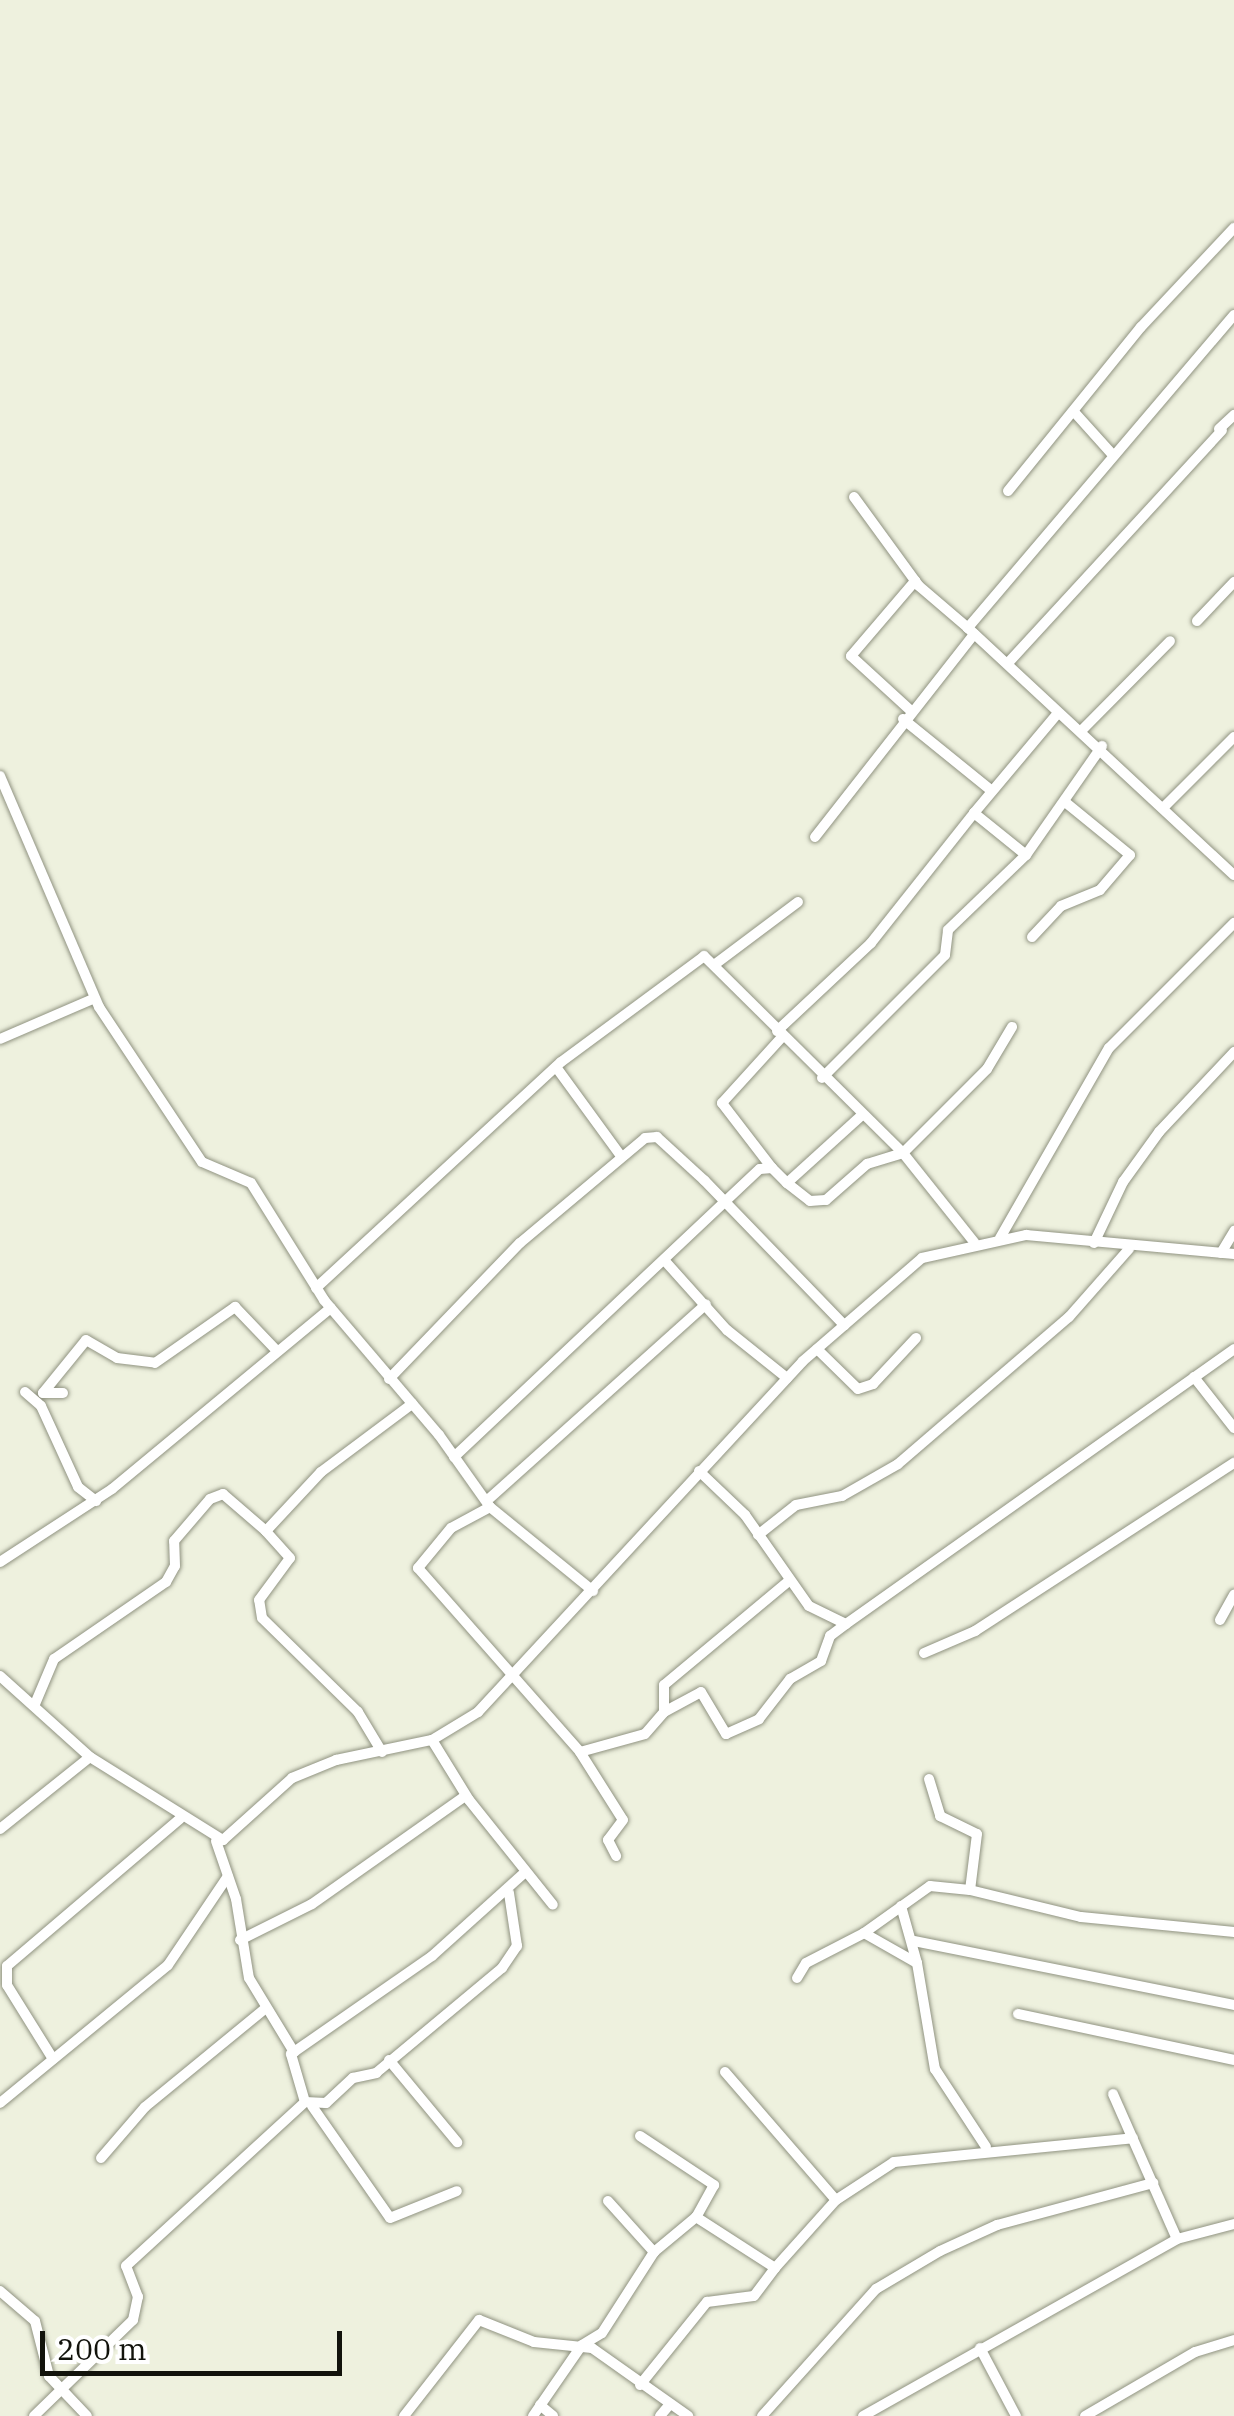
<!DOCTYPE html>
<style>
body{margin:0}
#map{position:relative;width:1234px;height:2416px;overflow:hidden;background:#eef1de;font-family:"IBM Plex Serif",serif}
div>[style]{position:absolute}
.roads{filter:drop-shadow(0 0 2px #909381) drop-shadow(0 0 2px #909381)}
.street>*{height:10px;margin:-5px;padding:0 5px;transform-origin:5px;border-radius:5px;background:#fff}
span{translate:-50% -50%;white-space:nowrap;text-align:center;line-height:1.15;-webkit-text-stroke:8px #fff;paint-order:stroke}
.scale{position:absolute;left:40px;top:2331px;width:302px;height:45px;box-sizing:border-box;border:5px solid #12130c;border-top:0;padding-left:12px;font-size:30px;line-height:35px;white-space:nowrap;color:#12130c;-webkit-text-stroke:8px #fff;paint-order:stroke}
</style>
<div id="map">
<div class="roads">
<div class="street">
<div style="left:1234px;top:315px;width:411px;rotate:130.4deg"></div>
<div style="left:968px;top:628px;width:363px;rotate:42.9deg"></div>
<div style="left:1076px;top:414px;width:52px;rotate:48.1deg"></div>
<div style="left:1219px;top:429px;width:21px;rotate:-43deg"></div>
<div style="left:1008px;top:491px;width:211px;rotate:-51deg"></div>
<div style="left:1141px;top:327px;width:136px;rotate:-46.8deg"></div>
<div style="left:854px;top:497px;width:110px;rotate:53.9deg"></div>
<div style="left:919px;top:586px;width:65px;rotate:40.6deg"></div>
<div style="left:1197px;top:621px;width:54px;rotate:-46.5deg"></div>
<div style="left:1008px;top:663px;width:316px;rotate:-47.4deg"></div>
<div style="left:910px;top:710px;width:80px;rotate:-137.5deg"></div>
<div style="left:851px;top:656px;width:99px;rotate:-49.5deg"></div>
<div style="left:903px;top:719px;width:114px;rotate:39deg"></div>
<div style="left:1082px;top:730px;width:125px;rotate:-45.3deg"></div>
<div style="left:0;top:776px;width:251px;rotate:66.8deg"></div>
<div style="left:99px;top:1007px;width:186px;rotate:56.4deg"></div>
<div style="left:202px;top:1162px;width:53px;rotate:23.2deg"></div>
<div style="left:251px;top:1183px;width:138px;rotate:58deg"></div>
<div style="left:324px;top:1300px;width:177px;rotate:49.6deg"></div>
<div style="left:439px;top:1435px;width:88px;rotate:54.7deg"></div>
<div style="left:490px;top:1507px;width:133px;rotate:39.2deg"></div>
<div style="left:1164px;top:807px;width:99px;rotate:-45deg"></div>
<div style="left:815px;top:837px;width:258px;rotate:-51.9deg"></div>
<div style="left:1026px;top:855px;width:67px;rotate:-141.1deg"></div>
<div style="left:974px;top:813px;width:129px;rotate:-50deg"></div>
<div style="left:1032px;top:937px;width:42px;rotate:-46.9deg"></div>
<div style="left:1061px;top:906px;width:42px;rotate:-22.3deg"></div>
<div style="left:1100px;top:890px;width:46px;rotate:-49.4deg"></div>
<div style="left:1130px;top:855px;width:84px;rotate:-140.8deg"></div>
<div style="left:714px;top:965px;width:105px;rotate:-36.9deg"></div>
<div style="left:777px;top:1031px;width:129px;rotate:-43.1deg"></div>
<div style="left:871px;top:943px;width:166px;rotate:-51.6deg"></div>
<div style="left:0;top:1039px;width:103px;rotate:-23.3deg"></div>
<div style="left:556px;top:1067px;width:110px;rotate:53.9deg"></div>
<div style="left:822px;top:1078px;width:174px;rotate:-45deg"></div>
<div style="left:945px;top:955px;width:25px;rotate:-83deg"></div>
<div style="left:948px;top:930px;width:108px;rotate:-43.9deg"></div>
<div style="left:1026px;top:855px;width:133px;rotate:-55.1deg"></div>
<div style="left:772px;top:1168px;width:82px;rotate:-127.6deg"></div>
<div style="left:722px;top:1103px;width:89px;rotate:-47.7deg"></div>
<div style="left:787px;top:1183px;width:29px;rotate:38deg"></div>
<div style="left:810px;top:1201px;width:16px;rotate:-4deg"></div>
<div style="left:826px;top:1200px;width:55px;rotate:-41.3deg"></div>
<div style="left:867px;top:1164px;width:38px;rotate:-17deg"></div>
<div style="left:903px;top:1153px;width:119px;rotate:-45deg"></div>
<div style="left:987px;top:1069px;width:49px;rotate:-59.2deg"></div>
<div style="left:1000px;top:1238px;width:219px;rotate:-60.2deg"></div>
<div style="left:1109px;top:1048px;width:177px;rotate:-45deg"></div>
<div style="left:1094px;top:1243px;width:68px;rotate:-64.6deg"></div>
<div style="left:1123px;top:1182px;width:62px;rotate:-54.2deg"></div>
<div style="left:1159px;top:1132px;width:110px;rotate:-46.8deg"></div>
<div style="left:1221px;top:1253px;width:26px;rotate:-59deg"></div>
<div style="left:665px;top:1261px;width:93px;rotate:48.1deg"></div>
<div style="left:727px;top:1330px;width:77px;rotate:38.7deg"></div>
<div style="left:316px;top:1288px;width:333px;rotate:-42.7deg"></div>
<div style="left:561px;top:1062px;width:178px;rotate:-36.5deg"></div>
<div style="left:704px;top:956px;width:280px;rotate:44.7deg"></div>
<div style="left:903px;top:1153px;width:114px;rotate:51.4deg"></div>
<div style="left:817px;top:1349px;width:57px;rotate:44.3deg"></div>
<div style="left:858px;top:1389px;width:16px;rotate:-18deg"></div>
<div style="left:873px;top:1384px;width:63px;rotate:-46.9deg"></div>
<div style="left:1194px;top:1377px;width:65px;rotate:51.9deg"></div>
<div style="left:389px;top:1379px;width:189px;rotate:-46.1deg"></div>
<div style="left:520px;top:1243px;width:163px;rotate:-40deg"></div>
<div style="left:645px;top:1138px;width:12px;rotate:-5deg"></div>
<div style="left:657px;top:1137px;width:64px;rotate:42.5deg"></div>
<div style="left:704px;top:1180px;width:202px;rotate:46deg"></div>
<div style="left:25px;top:1392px;width:21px;rotate:41deg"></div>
<div style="left:41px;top:1406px;width:89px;rotate:65.4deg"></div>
<div style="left:78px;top:1487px;width:23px;rotate:38deg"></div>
<div style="left:63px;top:1393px;width:20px;rotate:180deg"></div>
<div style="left:43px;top:1393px;width:68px;rotate:-50.9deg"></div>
<div style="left:86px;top:1340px;width:36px;rotate:30deg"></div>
<div style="left:117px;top:1358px;width:38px;rotate:7deg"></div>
<div style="left:155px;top:1363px;width:98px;rotate:-35deg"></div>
<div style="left:235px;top:1307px;width:61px;rotate:46.3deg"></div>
<div style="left:454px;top:1457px;width:420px;rotate:-43.3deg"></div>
<div style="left:760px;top:1169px;width:12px;rotate:-5deg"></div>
<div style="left:772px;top:1168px;width:21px;rotate:45deg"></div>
<div style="left:787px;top:1183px;width:100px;rotate:-42.2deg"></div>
<div style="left:699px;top:1471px;width:64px;rotate:43.7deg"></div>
<div style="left:745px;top:1515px;width:111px;rotate:54.9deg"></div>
<div style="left:809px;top:1606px;width:41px;rotate:25.9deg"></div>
<div style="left:846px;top:1624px;width:476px;rotate:-35.3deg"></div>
<div style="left:490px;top:1498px;width:290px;rotate:-41.9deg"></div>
<div style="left:490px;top:1507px;width:44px;rotate:151.7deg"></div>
<div style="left:451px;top:1528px;width:52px;rotate:129.5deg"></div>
<div style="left:418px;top:1568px;width:245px;rotate:48.6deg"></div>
<div style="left:580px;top:1752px;width:67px;rotate:-15.5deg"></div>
<div style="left:645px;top:1734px;width:29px;rotate:-49deg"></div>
<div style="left:664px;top:1712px;width:27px;rotate:-90deg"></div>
<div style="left:664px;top:1685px;width:163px;rotate:-39.8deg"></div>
<div style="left:758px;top:1535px;width:48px;rotate:-38.3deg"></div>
<div style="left:796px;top:1505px;width:47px;rotate:-11.1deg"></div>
<div style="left:842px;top:1496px;width:64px;rotate:-29.7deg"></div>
<div style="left:898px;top:1464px;width:225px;rotate:-40.7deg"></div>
<div style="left:1069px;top:1317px;width:91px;rotate:-48.6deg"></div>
<div style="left:0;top:1562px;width:134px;rotate:-33.1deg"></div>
<div style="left:112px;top:1489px;width:284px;rotate:-39.6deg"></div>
<div style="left:1220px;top:1620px;width:29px;rotate:-61deg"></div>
<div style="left:924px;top:1653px;width:56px;rotate:-23.3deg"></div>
<div style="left:975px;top:1631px;width:309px;rotate:-33deg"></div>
<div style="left:0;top:1676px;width:121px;rotate:42deg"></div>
<div style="left:90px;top:1757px;width:157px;rotate:32deg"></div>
<div style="left:223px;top:1840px;width:93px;rotate:-41.9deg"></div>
<div style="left:292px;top:1778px;width:48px;rotate:-22.2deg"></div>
<div style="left:336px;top:1760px;width:98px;rotate:-11.8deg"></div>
<div style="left:432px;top:1740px;width:54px;rotate:-31.3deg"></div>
<div style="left:478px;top:1712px;width:478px;rotate:-47.2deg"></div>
<div style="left:803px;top:1361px;width:157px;rotate:-40.9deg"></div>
<div style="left:922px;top:1258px;width:107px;rotate:-12.5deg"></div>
<div style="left:1026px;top:1235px;width:209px;rotate:5.2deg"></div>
<div style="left:35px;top:1704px;width:49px;rotate:-67.1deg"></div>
<div style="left:54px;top:1659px;width:136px;rotate:-34.5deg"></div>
<div style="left:166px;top:1582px;width:18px;rotate:-61deg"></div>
<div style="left:175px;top:1566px;width:25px;rotate:-92deg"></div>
<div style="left:174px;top:1541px;width:55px;rotate:-49.4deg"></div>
<div style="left:210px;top:1499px;width:14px;rotate:-21deg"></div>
<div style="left:223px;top:1494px;width:57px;rotate:40.7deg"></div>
<div style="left:664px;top:1712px;width:42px;rotate:-28.4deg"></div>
<div style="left:701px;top:1692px;width:49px;rotate:59.2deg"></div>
<div style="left:726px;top:1734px;width:36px;rotate:-24deg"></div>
<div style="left:759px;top:1719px;width:51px;rotate:-52.2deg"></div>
<div style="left:790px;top:1679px;width:36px;rotate:-30deg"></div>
<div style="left:821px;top:1661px;width:27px;rotate:-70deg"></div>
<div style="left:830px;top:1636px;width:20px;rotate:-37deg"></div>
<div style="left:432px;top:1740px;width:70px;rotate:58.3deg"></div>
<div style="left:469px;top:1800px;width:134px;rotate:51.3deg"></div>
<div style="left:382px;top:1752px;width:47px;rotate:-121deg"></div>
<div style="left:358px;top:1712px;width:134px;rotate:-135.6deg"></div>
<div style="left:262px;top:1618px;width:18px;rotate:-99deg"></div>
<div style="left:259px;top:1600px;width:52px;rotate:-53.6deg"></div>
<div style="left:290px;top:1558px;width:36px;rotate:-132deg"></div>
<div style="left:266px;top:1531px;width:81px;rotate:-47deg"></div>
<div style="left:321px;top:1472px;width:114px;rotate:-36.8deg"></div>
<div style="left:580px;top:1752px;width:80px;rotate:57.7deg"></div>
<div style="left:623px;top:1820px;width:25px;rotate:127deg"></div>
<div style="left:608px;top:1840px;width:18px;rotate:63deg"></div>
<div style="left:929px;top:1779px;width:39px;rotate:73deg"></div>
<div style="left:940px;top:1816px;width:41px;rotate:25.9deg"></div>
<div style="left:977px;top:1834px;width:56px;rotate:97.1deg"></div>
<div style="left:970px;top:1890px;width:114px;rotate:13.7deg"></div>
<div style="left:1081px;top:1917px;width:154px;rotate:5.6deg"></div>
<div style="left:0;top:1829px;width:115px;rotate:-38.7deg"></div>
<div style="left:216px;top:1841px;width:61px;rotate:71deg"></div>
<div style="left:236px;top:1899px;width:80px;rotate:80.7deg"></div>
<div style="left:249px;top:1978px;width:87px;rotate:58.7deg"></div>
<div style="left:901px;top:1906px;width:59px;rotate:74.3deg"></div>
<div style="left:864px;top:1933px;width:81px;rotate:-35.5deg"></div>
<div style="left:930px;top:1886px;width:40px;rotate:5.7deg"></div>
<div style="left:240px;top:1940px;width:80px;rotate:-26.6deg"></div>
<div style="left:312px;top:1904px;width:187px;rotate:-35.2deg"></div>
<div style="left:914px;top:1941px;width:326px;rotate:11.3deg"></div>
<div style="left:797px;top:1978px;width:17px;rotate:-59deg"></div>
<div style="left:806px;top:1963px;width:65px;rotate:-27.3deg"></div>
<div style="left:864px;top:1933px;width:61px;rotate:29.5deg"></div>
<div style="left:917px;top:1963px;width:108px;rotate:80.4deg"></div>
<div style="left:935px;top:2069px;width:93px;rotate:56.8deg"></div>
<div style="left:1018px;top:2014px;width:221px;rotate:12deg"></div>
<div style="left:53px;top:2059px;width:87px;rotate:-121.9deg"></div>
<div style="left:7px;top:1985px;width:19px;rotate:-90deg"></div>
<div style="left:7px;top:1966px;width:227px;rotate:-40.4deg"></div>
<div style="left:389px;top:2060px;width:107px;rotate:50.3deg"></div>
<div style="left:725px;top:2072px;width:169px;rotate:49.1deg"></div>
<div style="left:1113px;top:2094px;width:158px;rotate:66.2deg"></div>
<div style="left:305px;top:2102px;width:21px;rotate:3deg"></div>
<div style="left:326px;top:2103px;width:37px;rotate:-43deg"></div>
<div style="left:353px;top:2078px;width:24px;rotate:-12deg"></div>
<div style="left:376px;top:2073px;width:164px;rotate:-39.8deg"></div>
<div style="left:502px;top:1968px;width:27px;rotate:-56deg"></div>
<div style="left:517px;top:1946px;width:54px;rotate:-98.6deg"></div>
<div style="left:0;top:2103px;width:217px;rotate:-39.4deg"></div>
<div style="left:168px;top:1965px;width:107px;rotate:-56deg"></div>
<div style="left:312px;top:2106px;width:136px;rotate:55.1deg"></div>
<div style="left:390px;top:2218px;width:72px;rotate:-21.9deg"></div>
<div style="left:640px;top:2136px;width:89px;rotate:33.5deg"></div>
<div style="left:714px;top:2185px;width:37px;rotate:119deg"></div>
<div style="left:101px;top:2158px;width:67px;rotate:-49.2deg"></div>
<div style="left:145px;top:2107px;width:156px;rotate:-39.3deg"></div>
<div style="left:608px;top:2201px;width:69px;rotate:48deg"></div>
<div style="left:654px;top:2252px;width:55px;rotate:-39.8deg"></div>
<div style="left:696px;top:2217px;width:94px;rotate:32.8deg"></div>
<div style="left:775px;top:2268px;width:91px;rotate:-48.1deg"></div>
<div style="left:836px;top:2200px;width:69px;rotate:-33.2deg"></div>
<div style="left:894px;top:2162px;width:240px;rotate:-5.7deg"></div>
<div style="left:0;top:2291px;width:46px;rotate:40.6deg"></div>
<div style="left:35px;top:2321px;width:57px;rotate:75.7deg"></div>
<div style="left:49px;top:2376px;width:55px;rotate:46.5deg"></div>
<div style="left:980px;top:2348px;width:77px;rotate:62.1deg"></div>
<div style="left:640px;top:2385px;width:107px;rotate:-51.1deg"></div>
<div style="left:707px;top:2302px;width:47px;rotate:-7.3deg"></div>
<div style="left:754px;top:2296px;width:35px;rotate:-53deg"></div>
<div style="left:540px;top:2405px;width:17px;rotate:40deg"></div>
<div style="left:34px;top:2416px;width:138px;rotate:-44.1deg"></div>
<div style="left:133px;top:2320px;width:24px;rotate:-78deg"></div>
<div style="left:138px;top:2297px;width:33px;rotate:-111deg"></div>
<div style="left:126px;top:2266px;width:243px;rotate:-42.5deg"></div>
<div style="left:305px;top:2102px;width:50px;rotate:-106.3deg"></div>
<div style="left:291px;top:2054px;width:172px;rotate:-34.8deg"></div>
<div style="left:432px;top:1956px;width:122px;rotate:-42deg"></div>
<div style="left:404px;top:2416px;width:122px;rotate:-52deg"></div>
<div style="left:479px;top:2320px;width:59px;rotate:21.8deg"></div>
<div style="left:534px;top:2342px;width:58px;rotate:5.9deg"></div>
<div style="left:592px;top:2348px;width:118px;rotate:35.3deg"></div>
<div style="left:533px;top:2416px;width:86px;rotate:-55.4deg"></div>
<div style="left:582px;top:2345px;width:23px;rotate:-31deg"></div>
<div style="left:602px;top:2333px;width:96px;rotate:-57.3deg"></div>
<div style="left:660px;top:2416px;width:16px;rotate:-50deg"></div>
<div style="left:762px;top:2416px;width:171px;rotate:-48.1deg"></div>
<div style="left:876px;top:2289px;width:74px;rotate:-30.7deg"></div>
<div style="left:940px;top:2251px;width:63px;rotate:-24.5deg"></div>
<div style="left:997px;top:2225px;width:162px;rotate:-15.1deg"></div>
<div style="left:863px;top:2416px;width:360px;rotate:-29.4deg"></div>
<div style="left:1177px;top:2239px;width:59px;rotate:-14.7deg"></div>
<div style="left:1085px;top:2416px;width:127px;rotate:-30.2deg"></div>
<div style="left:1195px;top:2352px;width:41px;rotate:-17.1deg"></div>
</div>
</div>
<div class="scale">200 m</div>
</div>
